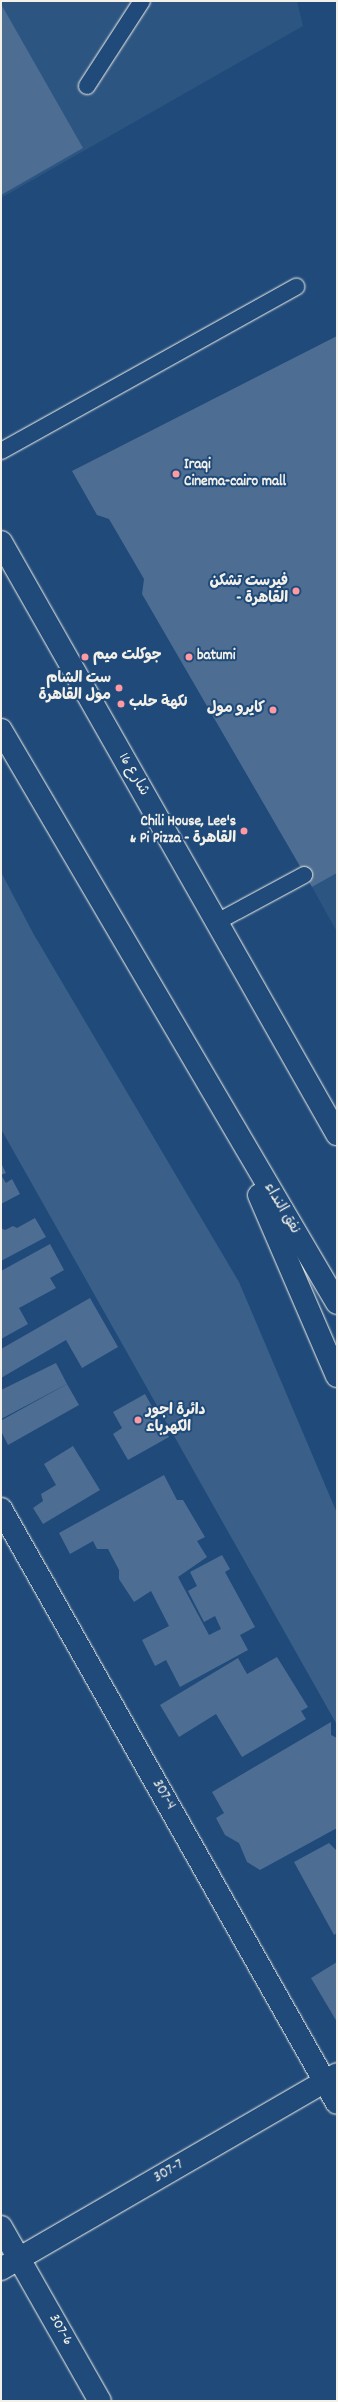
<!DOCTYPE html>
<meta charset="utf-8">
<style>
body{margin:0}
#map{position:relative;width:338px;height:2402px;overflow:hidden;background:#1f4a7a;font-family:Dekko,"Playpen Sans Arabic",sans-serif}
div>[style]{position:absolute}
.built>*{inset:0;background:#2d5581}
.green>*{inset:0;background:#3a5f88}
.building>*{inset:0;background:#4d6e92}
.roads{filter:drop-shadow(0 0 1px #f4f1e8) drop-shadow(0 0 1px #f4f1e8)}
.lane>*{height:16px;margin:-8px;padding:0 8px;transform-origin:8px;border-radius:8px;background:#1f4a7a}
.street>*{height:22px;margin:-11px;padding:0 11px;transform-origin:11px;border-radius:11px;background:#1f4a7a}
.primary>*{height:22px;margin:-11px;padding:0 11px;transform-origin:11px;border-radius:11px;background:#1f4a7a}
.dots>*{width:11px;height:11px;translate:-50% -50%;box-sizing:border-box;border:2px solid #1f4a7a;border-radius:50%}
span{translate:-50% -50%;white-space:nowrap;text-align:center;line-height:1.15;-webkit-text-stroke:4px #1f4a7a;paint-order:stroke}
.poi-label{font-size:15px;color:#f4f1e8;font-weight:700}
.left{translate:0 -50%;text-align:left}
.right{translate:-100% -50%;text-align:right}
.street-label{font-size:15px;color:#f4f1e8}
.frame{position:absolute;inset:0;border:2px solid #f4f1e8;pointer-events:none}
</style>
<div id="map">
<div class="built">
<div style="clip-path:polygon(1px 1px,297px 1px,303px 26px,1px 198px)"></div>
<div style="clip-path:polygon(337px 873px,337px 932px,312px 887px)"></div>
</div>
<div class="green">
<div style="clip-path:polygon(1px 872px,33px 933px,239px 1282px,337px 1513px,337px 1725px,1px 1129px)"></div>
</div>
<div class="building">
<div style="clip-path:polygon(1px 4px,83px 148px,1px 195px)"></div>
<div style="clip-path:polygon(337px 336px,337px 873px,312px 887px,142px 594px,144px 579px,109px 519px,97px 515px,72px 471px)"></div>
<div style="clip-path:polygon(1px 1163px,6px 1173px,1px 1175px,6px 1183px,12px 1179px,20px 1194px,1px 1204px)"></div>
<div style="clip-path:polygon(35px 1218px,46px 1237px,1px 1261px,1px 1228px,5px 1230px,13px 1226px,17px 1228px)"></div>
<div style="clip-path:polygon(50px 1244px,64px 1270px,50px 1278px,56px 1288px,19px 1308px,28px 1324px,1px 1339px,1px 1271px)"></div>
<div style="clip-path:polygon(90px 1298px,118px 1347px,82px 1368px,66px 1340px,1px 1378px,1px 1349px)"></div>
<div style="clip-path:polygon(56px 1363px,67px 1384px,1px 1419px,1px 1390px)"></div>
<div style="clip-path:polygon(67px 1384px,79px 1405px,8px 1445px,1px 1431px,2px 1420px)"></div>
<div style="clip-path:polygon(145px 1394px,169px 1437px,128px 1460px,113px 1434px,122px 1428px,113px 1412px)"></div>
<div style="clip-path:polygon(73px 1446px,100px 1490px,43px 1524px,33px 1508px,43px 1501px,41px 1494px,56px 1485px,44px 1464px)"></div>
<div style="clip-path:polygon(164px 1475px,177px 1500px,183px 1500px,205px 1537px,197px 1541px,207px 1557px,178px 1577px,209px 1635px,221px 1629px,215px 1616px,204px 1622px,188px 1591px,197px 1586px,190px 1572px,222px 1555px,230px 1569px,225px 1572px,255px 1627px,240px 1635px,248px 1650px,180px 1687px,166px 1660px,155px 1666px,142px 1640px,169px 1626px,151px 1591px,134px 1602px,119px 1579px,119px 1570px,108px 1549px,97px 1549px,93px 1541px,70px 1554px,59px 1533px)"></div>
<div style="clip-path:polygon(277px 1657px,308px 1707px,301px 1711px,306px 1719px,242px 1757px,216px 1714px,179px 1737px,160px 1705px,238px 1658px,247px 1674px)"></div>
<div style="clip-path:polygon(331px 1722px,331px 1735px,337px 1738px,337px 1828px,260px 1870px,247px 1862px,239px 1843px,225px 1835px,216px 1818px,224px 1813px,212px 1792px)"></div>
<div style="clip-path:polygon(329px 1843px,337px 1851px,337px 1933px,334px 1935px,294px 1862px)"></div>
<div style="clip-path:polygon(337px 1962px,337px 2022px,311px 1978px)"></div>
</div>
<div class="roads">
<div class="lane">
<div style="left:87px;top:86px;width:101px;rotate:-57.1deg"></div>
<div style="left:1px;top:451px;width:338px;rotate:-29.1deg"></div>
<div style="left:217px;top:922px;width:99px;rotate:-28.4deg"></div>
</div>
<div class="street">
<div style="left:1px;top:1509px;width:682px;rotate:60.51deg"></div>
<div style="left:1px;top:2227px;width:200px;rotate:60.4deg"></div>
<div style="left:1px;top:2269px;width:388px;rotate:-30.1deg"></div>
</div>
<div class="primary">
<div style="left:1px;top:542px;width:681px;rotate:60.42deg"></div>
<div style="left:1px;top:730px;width:664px;rotate:59.61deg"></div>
<div style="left:259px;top:1195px;width:197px;rotate:66.7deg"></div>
</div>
</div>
<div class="dots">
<div style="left:176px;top:474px;background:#ff9aa2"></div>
<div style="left:296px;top:591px;background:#ff9aa2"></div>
<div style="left:85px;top:657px;background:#ff9aa2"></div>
<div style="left:189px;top:657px;background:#ff9aa2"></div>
<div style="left:119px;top:688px;background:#ff9aa2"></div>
<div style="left:121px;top:704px;background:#ff9aa2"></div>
<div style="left:273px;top:710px;background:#ff9aa2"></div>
<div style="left:244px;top:831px;background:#ff9aa2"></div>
<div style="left:138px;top:1420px;background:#ff9aa2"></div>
</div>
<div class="poi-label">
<span class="left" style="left:184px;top:474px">Iraqi<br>Cinema-cairo mall</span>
<span class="right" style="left:288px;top:591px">فيرست تشكن<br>- القاهرة</span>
<span class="left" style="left:93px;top:657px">جوكلت ميم</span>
<span class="left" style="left:197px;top:657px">batumi</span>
<span class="right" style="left:111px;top:688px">ست الشام<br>مول القاهرة</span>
<span class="left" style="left:129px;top:704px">نكهة حلب</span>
<span class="right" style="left:265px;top:710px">كايرو مول</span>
<span class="right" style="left:236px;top:831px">Chili House, Lee's<br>&amp; Pi Pizza - القاهرة</span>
<span class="left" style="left:146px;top:1420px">دائرة اجور<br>الكهرباء</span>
</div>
<div class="street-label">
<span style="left:133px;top:775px;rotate:60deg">شارع 16</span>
<span style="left:281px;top:1209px;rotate:59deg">نفق النداء</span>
<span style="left:163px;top:1795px;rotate:60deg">307-4</span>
<span style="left:169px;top:2172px;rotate:-30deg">307-7</span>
<span style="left:60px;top:2330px;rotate:60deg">307-6</span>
</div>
<div class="frame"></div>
</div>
